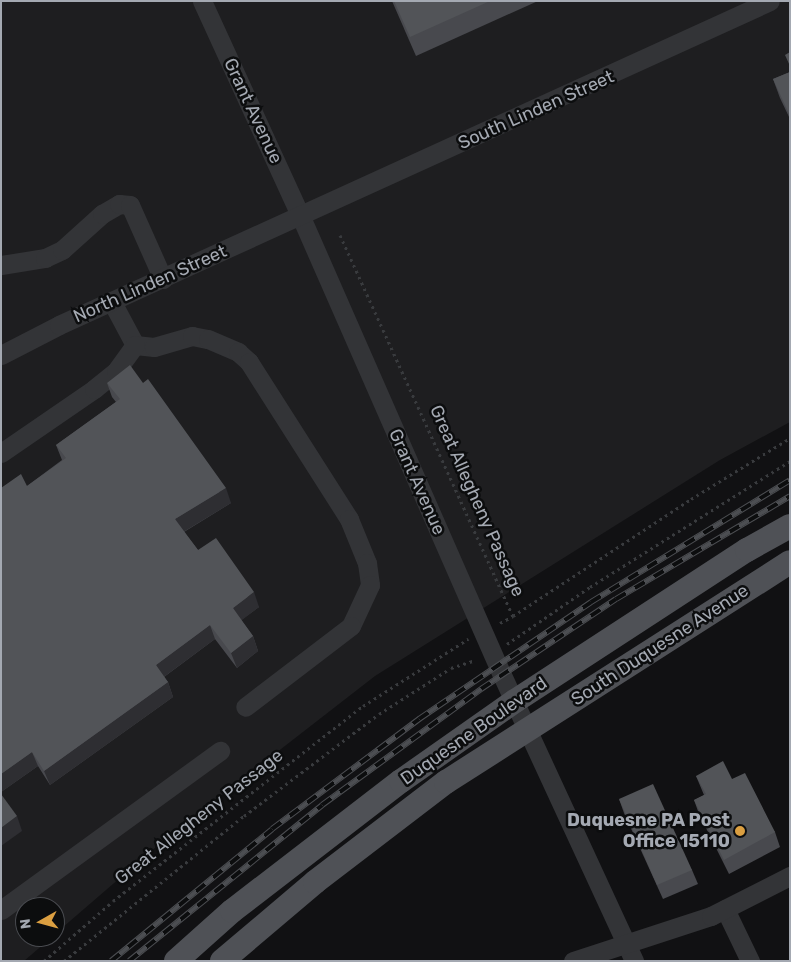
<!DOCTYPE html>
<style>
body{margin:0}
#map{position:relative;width:791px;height:962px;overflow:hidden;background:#111113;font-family:Rubik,sans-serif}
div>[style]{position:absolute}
.built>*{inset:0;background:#1e1e20}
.path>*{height:3px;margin-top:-1.5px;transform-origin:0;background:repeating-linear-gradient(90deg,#393b3e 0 2.5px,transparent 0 6.5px)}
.minor>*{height:19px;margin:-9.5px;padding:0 9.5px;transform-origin:9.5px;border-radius:9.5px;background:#333437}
.major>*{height:24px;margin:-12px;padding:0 12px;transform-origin:12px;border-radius:12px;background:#4f5156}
.rail>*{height:5.5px;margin-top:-2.75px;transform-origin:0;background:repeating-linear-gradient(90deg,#0c0d0e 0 11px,#4c4e52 0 22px);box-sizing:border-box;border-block:1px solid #4c4e52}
.wall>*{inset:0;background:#48494e}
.shaded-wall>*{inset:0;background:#2e2e32}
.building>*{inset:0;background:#525458}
.dots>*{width:14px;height:14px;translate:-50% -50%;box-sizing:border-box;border:2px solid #0c0d0e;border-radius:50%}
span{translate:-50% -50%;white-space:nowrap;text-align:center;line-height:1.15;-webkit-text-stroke:5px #0c0d0e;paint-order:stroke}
.street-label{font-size:18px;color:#a4a9b2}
.poi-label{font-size:18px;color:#a4a9b2;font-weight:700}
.right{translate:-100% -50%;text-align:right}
.frame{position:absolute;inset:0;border:2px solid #a4a9b2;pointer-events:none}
.north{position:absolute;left:15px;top:897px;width:50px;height:50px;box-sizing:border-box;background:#0c0d0e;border:1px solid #494b50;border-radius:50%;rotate:263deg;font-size:14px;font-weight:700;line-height:20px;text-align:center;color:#a4a9b2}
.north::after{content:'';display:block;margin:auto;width:18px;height:22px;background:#db9f41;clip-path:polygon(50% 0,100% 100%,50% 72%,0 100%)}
</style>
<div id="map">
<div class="built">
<div style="clip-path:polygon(1px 1px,790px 1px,790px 422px,720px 460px,375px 676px,164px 840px,55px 934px,55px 907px,25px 907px,25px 937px,52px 937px,24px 961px,1px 961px)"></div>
</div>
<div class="path">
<div style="left:340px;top:235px;width:418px;rotate:65.6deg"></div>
<div style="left:513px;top:616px;width:213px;rotate:-33.3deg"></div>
<div style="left:691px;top:499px;width:116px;rotate:-31.6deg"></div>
<div style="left:500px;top:623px;width:15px;rotate:-28deg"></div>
<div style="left:507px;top:644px;width:101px;rotate:-34.5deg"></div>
<div style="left:590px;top:587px;width:236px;rotate:-32.2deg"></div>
<div style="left:44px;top:961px;width:91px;rotate:-41deg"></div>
<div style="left:113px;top:901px;width:317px;rotate:-38deg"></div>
<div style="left:363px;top:706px;width:125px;rotate:-32.5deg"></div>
<div style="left:64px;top:961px;width:231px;rotate:-38.9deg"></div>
<div style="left:244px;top:816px;width:169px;rotate:-37.1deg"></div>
<div style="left:379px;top:714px;width:85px;rotate:-32.6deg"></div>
<div style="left:451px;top:668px;width:25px;rotate:-18deg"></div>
</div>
<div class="minor">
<div style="left:202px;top:1px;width:238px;rotate:65.4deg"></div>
<div style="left:301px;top:217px;width:500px;rotate:66.31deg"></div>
<div style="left:502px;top:675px;width:315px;rotate:65.2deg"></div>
<div style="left:1px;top:265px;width:45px;rotate:-9deg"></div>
<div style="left:45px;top:258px;width:19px;rotate:-25deg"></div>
<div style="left:62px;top:250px;width:54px;rotate:-42deg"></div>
<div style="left:102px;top:214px;width:20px;rotate:-30deg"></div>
<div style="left:119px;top:204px;width:11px;rotate:5deg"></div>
<div style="left:130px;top:205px;width:81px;rotate:66deg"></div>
<div style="left:112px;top:302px;width:49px;rotate:61.9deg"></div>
<div style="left:135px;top:345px;width:19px;rotate:6deg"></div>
<div style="left:154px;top:347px;width:40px;rotate:-16deg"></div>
<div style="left:192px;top:336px;width:16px;rotate:11deg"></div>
<div style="left:208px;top:339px;width:33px;rotate:23deg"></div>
<div style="left:238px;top:352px;width:15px;rotate:42deg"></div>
<div style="left:249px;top:362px;width:186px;rotate:57.5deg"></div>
<div style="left:349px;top:519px;width:48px;rotate:67.8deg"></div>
<div style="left:367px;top:563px;width:22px;rotate:82deg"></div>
<div style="left:370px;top:585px;width:45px;rotate:114.9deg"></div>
<div style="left:351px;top:626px;width:133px;rotate:142.6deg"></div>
<div style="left:1px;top:355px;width:65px;rotate:-27.3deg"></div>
<div style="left:59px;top:325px;width:781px;rotate:-24.5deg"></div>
<div style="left:1px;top:453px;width:113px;rotate:-34.5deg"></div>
<div style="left:94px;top:389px;width:28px;rotate:-39deg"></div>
<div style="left:116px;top:371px;width:32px;rotate:-54deg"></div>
<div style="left:725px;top:909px;width:58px;rotate:64.3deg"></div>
<div style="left:1px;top:910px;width:271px;rotate:-36deg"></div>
<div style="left:573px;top:961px;width:145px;rotate:-18.1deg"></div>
<div style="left:711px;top:916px;width:89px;rotate:-26.9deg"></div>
</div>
<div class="major">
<div style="left:176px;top:961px;width:75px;rotate:-41.8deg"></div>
<div style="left:232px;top:911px;width:213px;rotate:-37.6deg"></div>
<div style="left:401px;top:781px;width:139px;rotate:-35.1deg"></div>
<div style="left:515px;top:701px;width:277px;rotate:-33.1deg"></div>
<div style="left:747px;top:550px;width:49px;rotate:-29.2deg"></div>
<div style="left:222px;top:961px;width:122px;rotate:-40.3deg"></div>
<div style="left:315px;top:882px;width:165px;rotate:-37.4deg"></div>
<div style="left:446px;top:782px;width:408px;rotate:-32.6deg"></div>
</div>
<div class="rail">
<div style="left:111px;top:961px;width:208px;rotate:-39.3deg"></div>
<div style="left:272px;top:829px;width:184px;rotate:-36.8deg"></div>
<div style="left:419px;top:719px;width:208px;rotate:-34.2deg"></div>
<div style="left:591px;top:602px;width:233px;rotate:-31.5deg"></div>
<div style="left:129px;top:961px;width:248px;rotate:-38.9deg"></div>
<div style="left:322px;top:805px;width:197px;rotate:-36.1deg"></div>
<div style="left:481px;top:689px;width:162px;rotate:-33.7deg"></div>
<div style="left:616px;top:599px;width:202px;rotate:-30.6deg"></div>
</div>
<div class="wall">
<div style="clip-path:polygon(392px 1px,538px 1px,416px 56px)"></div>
<div style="clip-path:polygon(790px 72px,790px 119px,780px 98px,773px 79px)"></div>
<div style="clip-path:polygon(107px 383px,231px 503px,184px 532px,198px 550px,259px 607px,241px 620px,253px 636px,258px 651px,237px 668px,215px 639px,164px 677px,168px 682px,173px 697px,50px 785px,38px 766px,1px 792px,1px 488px,27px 486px,62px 460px,56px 445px,116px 402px,112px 397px)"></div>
<div style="clip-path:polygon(696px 776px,732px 779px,775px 832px,780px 847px,729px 874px,699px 814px,694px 800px,704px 795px)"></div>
<div style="clip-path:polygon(619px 799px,692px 870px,698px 884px,663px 899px,624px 813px)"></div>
</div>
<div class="shaded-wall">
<div style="clip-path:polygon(226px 488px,231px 503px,180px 534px,175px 519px)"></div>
<div style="clip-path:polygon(254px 592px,259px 607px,238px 623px,233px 608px)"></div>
<div style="clip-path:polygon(210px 625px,215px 639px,161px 679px,156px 665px)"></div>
<div style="clip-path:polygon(253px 636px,258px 651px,237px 668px,231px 653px)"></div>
<div style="clip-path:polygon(168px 682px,173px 697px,50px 785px,44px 771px)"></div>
<div style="clip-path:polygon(32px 752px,38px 766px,1px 792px,1px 774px)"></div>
<div style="clip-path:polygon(17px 816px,22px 831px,1px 846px,1px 828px)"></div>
</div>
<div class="building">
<div style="clip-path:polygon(394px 1px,490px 1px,410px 37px)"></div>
<div style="clip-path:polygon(790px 52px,790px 66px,785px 55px)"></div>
<div style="clip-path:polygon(790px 72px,790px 116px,773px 79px)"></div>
<div style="clip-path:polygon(130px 365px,143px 383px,148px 379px,226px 488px,175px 519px,198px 550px,216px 538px,254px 592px,233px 608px,253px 636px,231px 653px,210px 625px,156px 665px,168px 682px,44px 771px,32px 752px,1px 774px,1px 488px,21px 474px,27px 486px,66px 458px,56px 445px,120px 399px,107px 383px)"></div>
<div style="clip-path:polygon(723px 761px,732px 779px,745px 773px,775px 832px,724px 860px,694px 800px,706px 794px,696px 776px)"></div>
<div style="clip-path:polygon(653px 784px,692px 870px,657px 885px,619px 799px)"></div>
<div style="clip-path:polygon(1px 794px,17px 816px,1px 828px)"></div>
</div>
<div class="dots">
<div style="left:740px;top:831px;background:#db9f41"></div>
</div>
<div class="street-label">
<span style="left:536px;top:110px;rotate:-24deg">South Linden Street</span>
<span style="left:253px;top:111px;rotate:65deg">Grant Avenue</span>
<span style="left:150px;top:284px;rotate:-24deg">North Linden Street</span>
<span style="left:417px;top:482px;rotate:66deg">Grant Avenue</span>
<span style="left:477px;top:501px;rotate:66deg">Great Allegheny Passage</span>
<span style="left:660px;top:645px;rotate:-33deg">South Duquesne Avenue</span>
<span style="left:474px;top:731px;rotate:-35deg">Duquesne Boulevard</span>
<span style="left:199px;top:817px;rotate:-38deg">Great Allegheny Passage</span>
</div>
<div class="poi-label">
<span class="right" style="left:730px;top:831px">Duquesne PA Post<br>Office 15110</span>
</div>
<div class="frame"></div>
<div class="north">N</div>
</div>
